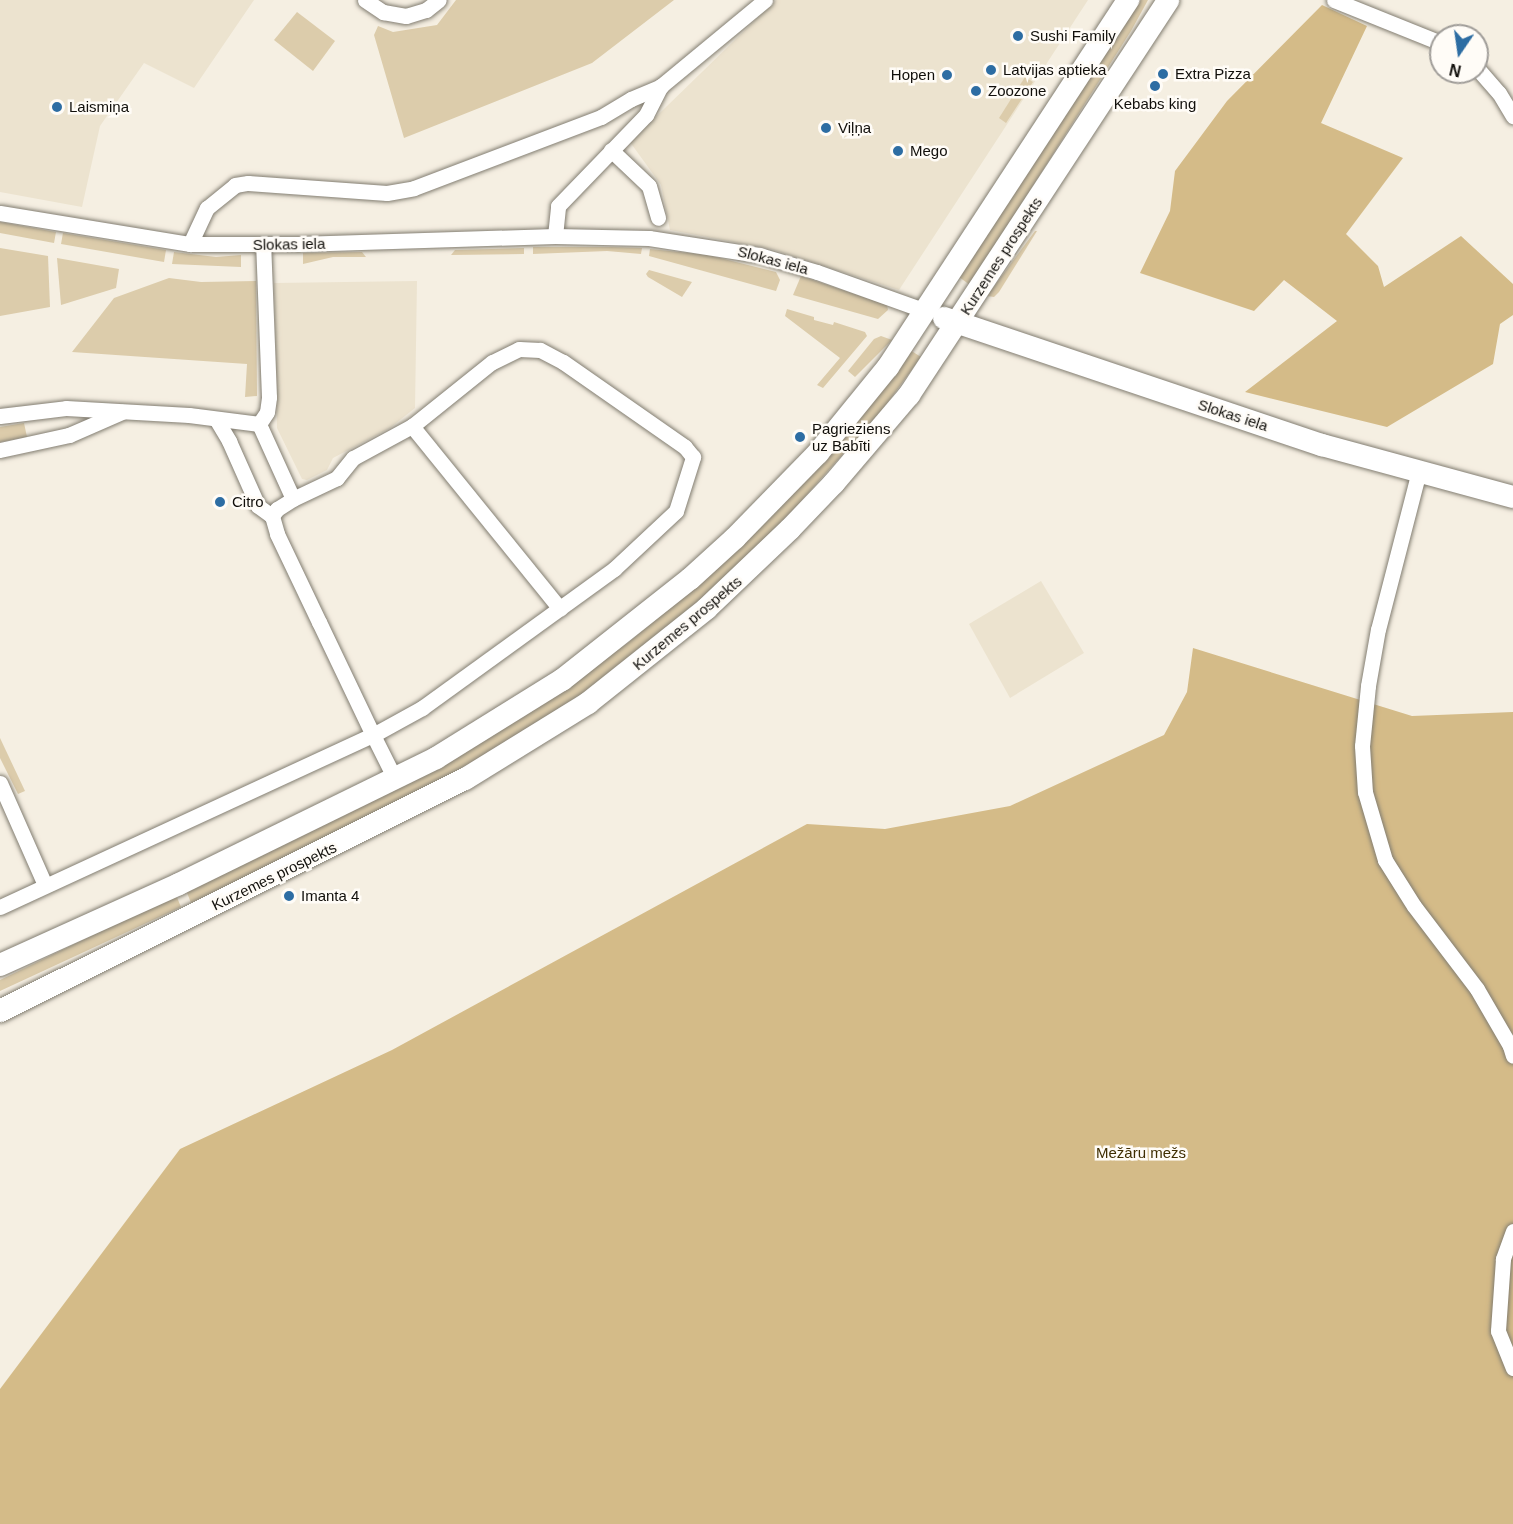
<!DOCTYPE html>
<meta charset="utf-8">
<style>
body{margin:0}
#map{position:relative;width:1513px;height:1524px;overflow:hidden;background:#f5efe2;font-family:Arial,sans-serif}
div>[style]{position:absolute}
.built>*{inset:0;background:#ece3cf}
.green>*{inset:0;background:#dcccab}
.forest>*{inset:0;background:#d4bb88}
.roads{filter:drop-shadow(0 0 2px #827d71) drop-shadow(0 0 2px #827d71)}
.street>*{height:15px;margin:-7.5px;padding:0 7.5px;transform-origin:7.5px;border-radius:7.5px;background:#fff}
.secondary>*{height:22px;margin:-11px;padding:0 11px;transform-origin:11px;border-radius:11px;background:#fff}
.dots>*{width:16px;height:16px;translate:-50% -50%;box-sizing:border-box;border:3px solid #fffcf7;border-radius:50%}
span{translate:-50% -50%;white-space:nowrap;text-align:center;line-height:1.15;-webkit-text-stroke:5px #fffcf7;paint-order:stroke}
.poi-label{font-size:15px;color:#110f0b}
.left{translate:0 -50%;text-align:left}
.right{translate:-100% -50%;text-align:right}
.street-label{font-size:15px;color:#110f0b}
.park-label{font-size:15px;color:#3f2e02}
.north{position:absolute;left:1429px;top:24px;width:60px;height:60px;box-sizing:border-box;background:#fffcf7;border:2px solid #a09d99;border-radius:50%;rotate:193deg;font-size:16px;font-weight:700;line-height:24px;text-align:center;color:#110f0b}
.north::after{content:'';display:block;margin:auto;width:21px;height:27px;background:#2d6da3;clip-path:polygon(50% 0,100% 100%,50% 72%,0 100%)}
</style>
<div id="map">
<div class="built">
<div style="clip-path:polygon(0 0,254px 0,194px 88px,144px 63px,100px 126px,82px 207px,0 192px)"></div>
<div style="clip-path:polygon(776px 0,1088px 0,899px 290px,771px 249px,670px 230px,661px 185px,630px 142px)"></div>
<div style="clip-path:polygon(417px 281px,415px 408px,390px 428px,333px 458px,327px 470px,307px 480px,302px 479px,277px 428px,274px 283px)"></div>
<div style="clip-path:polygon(1041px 581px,1084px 653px,1010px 698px,969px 624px)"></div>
</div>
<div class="green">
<div style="clip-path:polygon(456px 0,674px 0,592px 63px,404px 138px,374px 35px,378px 26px,393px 32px,437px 25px)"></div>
<div style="clip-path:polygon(1141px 0,1148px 0,1131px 31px,970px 285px,959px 277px)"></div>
<div style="clip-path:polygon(297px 12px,335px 41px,313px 71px,274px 40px)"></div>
<div style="clip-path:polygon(1025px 77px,1033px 82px,1006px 123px,999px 118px)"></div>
<div style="clip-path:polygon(0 222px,56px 232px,54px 243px,0 233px)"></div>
<div style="clip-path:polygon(1035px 231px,1037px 231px,999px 292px,994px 297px,987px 296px)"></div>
<div style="clip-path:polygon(63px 233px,166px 250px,164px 262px,61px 244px)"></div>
<div style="clip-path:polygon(533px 247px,611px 247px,642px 248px,641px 254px,607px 251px,533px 254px)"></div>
<div style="clip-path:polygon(0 248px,48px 256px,50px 307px,0 316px)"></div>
<div style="clip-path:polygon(524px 248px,524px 254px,451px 255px,455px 250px)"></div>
<div style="clip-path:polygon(650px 249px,708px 255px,776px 272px,780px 280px,776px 291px,649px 256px)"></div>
<div style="clip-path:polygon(174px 252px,216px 257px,241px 255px,241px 267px,172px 264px)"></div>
<div style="clip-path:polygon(362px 252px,366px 257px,333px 257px,303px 264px,303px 253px)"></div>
<div style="clip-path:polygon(57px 258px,119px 269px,116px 288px,61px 305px)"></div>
<div style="clip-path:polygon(649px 270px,692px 282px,682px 297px,648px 277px,646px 274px)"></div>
<div style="clip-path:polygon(801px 276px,887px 305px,888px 310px,878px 319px,793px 295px)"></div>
<div style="clip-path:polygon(169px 278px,201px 282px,256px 281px,257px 396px,245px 397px,247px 364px,72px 352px,114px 298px)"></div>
<div style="clip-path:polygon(787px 309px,814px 317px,814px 320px,833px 325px,834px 322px,865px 332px,867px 336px,823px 388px,817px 385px,840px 358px,785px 316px)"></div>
<div style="clip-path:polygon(881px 336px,892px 340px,855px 377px,848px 371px,874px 339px)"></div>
<div style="clip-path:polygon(910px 350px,921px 357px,883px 409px,794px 509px,711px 591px,589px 689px,482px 757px,407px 799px,191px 903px,186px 890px,577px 679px,629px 642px,709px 575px)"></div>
<div style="clip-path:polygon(24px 423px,27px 437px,0 442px,0 427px)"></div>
<div style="clip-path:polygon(0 738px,25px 791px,18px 794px,0 758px)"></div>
<div style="clip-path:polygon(176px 895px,181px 907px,0 991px,0 980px)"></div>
</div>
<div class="forest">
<div style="clip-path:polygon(1322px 5px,1367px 26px,1321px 123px,1403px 158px,1346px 234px,1378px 266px,1384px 287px,1461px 236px,1513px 284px,1513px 315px,1500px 324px,1493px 364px,1387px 427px,1245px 392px,1337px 321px,1284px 280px,1254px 311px,1140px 273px,1170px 211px,1175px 171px,1227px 101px)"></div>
<div style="clip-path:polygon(1193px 648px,1412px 716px,1513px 712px,1513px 1524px,0 1524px,0 1389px,180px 1149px,392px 1050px,807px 824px,885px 829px,1010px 806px,1164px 735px,1187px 692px)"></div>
</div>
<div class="roads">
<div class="street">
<div style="left:365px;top:0;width:22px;rotate:34deg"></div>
<div style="left:383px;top:12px;width:23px;rotate:10deg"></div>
<div style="left:406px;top:16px;width:21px;rotate:-17deg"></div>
<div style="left:426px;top:10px;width:16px;rotate:-38deg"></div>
<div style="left:1334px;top:0;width:115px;rotate:21.9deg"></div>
<div style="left:1477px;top:68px;width:33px;rotate:49deg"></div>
<div style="left:1499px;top:93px;width:27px;rotate:59deg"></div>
<div style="left:611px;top:150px;width:52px;rotate:43.5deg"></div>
<div style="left:649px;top:186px;width:33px;rotate:74deg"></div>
<div style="left:0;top:213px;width:193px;rotate:9.3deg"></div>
<div style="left:190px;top:244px;width:108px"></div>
<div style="left:298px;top:244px;width:257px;rotate:-1.8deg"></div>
<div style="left:555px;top:236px;width:94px;rotate:1.2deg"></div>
<div style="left:649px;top:238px;width:111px;rotate:8.8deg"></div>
<div style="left:759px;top:255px;width:60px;rotate:16.3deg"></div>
<div style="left:817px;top:272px;width:116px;rotate:19.7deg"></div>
<div style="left:555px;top:236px;width:30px;rotate:-84deg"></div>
<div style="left:558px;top:206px;width:127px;rotate:-46deg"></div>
<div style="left:646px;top:115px;width:33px;rotate:-63deg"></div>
<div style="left:190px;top:244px;width:40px;rotate:-65deg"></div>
<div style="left:207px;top:208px;width:36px;rotate:-39deg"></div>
<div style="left:235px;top:185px;width:13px;rotate:-9deg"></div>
<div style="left:248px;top:183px;width:139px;rotate:4.1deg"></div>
<div style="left:387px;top:193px;width:27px;rotate:-10deg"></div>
<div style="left:414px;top:188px;width:200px;rotate:-20.8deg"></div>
<div style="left:601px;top:117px;width:35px;rotate:-31deg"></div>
<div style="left:631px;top:99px;width:33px;rotate:-23deg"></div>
<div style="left:661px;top:86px;width:135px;rotate:-39.6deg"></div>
<div style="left:0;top:416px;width:66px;rotate:-6.9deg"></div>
<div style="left:66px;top:408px;width:123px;rotate:3.3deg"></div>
<div style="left:189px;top:415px;width:71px;rotate:7.3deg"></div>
<div style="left:259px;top:424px;width:14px;rotate:-56deg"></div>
<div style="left:267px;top:412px;width:15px;rotate:-82deg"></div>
<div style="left:269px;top:397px;width:153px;rotate:-92.2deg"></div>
<div style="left:216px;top:419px;width:26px;rotate:59deg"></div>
<div style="left:229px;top:441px;width:71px;rotate:66deg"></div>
<div style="left:258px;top:506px;width:17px;rotate:36deg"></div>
<div style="left:259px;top:424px;width:82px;rotate:65.6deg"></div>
<div style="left:412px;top:426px;width:235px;rotate:51deg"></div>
<div style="left:0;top:450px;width:71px;rotate:-12.3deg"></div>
<div style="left:69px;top:435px;width:58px;rotate:-23.5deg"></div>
<div style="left:1419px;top:471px;width:163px;rotate:104.5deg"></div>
<div style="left:1378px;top:629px;width:58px;rotate:100deg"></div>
<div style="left:1368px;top:686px;width:60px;rotate:95.7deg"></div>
<div style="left:1362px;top:746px;width:46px;rotate:86.3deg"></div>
<div style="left:1365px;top:792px;width:71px;rotate:73.6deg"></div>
<div style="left:1385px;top:860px;width:54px;rotate:57.8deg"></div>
<div style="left:1414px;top:906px;width:104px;rotate:52.8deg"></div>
<div style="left:1477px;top:989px;width:66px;rotate:59.9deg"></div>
<div style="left:1510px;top:1046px;width:10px;rotate:73deg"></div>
<div style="left:0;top:783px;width:111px;rotate:66.2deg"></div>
<div style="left:0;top:907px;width:411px;rotate:-24.8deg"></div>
<div style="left:373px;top:735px;width:56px;rotate:-28.9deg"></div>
<div style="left:422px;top:708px;width:237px;rotate:-35.9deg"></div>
<div style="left:614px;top:569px;width:85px;rotate:-43.1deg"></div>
<div style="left:676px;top:511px;width:57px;rotate:-72.5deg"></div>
<div style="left:693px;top:457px;width:13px;rotate:-129deg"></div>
<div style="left:685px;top:447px;width:149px;rotate:-145.1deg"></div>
<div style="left:563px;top:362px;width:26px;rotate:-152deg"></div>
<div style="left:540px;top:350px;width:21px;rotate:-177deg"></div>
<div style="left:519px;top:349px;width:30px;rotate:154deg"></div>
<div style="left:492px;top:362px;width:102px;rotate:141.3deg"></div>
<div style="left:412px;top:426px;width:67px;rotate:151.5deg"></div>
<div style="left:353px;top:458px;width:26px;rotate:129deg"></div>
<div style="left:337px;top:478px;width:49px;rotate:154.5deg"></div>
<div style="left:293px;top:499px;width:19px;rotate:148deg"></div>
<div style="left:277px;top:509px;width:9px;rotate:126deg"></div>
<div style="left:272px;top:516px;width:19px;rotate:74deg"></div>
<div style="left:277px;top:534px;width:98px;rotate:64.5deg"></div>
<div style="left:319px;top:622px;width:125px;rotate:64.5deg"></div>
<div style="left:373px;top:735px;width:49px;rotate:63.4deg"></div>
<div style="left:1513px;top:1231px;width:30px;rotate:110deg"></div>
<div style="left:1503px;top:1259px;width:72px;rotate:94deg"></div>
<div style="left:1498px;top:1331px;width:40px;rotate:68deg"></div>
</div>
<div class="secondary">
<div style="left:944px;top:318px;width:399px;rotate:18.6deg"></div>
<div style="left:1322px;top:445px;width:198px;rotate:15.2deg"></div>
<div style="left:0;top:965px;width:196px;rotate:-24.3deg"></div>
<div style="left:179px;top:884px;width:286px;rotate:-26.1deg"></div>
<div style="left:436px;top:758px;width:148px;rotate:-31.8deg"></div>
<div style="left:562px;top:680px;width:163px;rotate:-38.3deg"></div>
<div style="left:690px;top:579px;width:61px;rotate:-42.3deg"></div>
<div style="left:735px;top:538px;width:119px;rotate:-45.7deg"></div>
<div style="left:818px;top:453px;width:111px;rotate:-50.9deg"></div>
<div style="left:888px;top:367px;width:439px;rotate:-56.8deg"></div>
<div style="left:0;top:1011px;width:520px;rotate:-26.52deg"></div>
<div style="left:465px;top:779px;width:145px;rotate:-31.7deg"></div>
<div style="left:588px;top:703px;width:151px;rotate:-38.5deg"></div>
<div style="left:706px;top:609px;width:116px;rotate:-43.6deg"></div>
<div style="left:790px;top:529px;width:64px;rotate:-46.3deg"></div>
<div style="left:834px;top:483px;width:116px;rotate:-49.6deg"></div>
<div style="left:909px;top:395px;width:472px;rotate:-56.7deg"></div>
</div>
</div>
<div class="dots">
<div style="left:1018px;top:36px;background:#2d6da3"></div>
<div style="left:991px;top:70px;background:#2d6da3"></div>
<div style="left:1163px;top:74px;background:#2d6da3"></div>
<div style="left:947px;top:75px;background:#2d6da3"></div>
<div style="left:1155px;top:86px;background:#2d6da3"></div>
<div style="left:976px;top:91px;background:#2d6da3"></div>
<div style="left:57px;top:107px;background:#2d6da3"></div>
<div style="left:826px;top:128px;background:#2d6da3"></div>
<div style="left:898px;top:151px;background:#2d6da3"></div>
<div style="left:800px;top:437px;background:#2d6da3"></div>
<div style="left:220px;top:502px;background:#2d6da3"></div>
<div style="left:289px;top:896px;background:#2d6da3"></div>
</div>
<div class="poi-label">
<span class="left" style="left:1030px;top:36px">Sushi Family</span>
<span class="left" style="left:1003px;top:70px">Latvijas aptieka</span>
<span class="left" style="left:1175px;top:74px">Extra Pizza</span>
<span class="right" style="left:935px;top:75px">Hopen</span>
<span class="left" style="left:988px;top:91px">Zoozone</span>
<span style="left:1155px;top:104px">Kebabs king</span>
<span class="left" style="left:69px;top:107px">Laismiņa</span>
<span class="left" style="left:838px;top:128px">Viļņa</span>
<span class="left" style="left:910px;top:151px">Mego</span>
<span class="left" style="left:812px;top:437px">Pagrieziens<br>uz Babīti</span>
<span class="left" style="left:232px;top:502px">Citro</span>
<span class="left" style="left:301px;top:896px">Imanta 4</span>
</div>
<div class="street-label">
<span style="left:289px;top:244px;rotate:-1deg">Slokas iela</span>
<span style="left:1001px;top:256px;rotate:-57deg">Kurzemes prospekts</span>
<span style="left:773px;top:260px;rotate:15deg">Slokas iela</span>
<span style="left:1233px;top:415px;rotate:18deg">Slokas iela</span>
<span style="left:687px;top:623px;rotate:-40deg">Kurzemes prospekts</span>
<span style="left:274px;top:876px;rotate:-26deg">Kurzemes prospekts</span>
</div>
<div class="park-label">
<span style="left:1141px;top:1153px">Mežāru mežs</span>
</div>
<div class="north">N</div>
</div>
